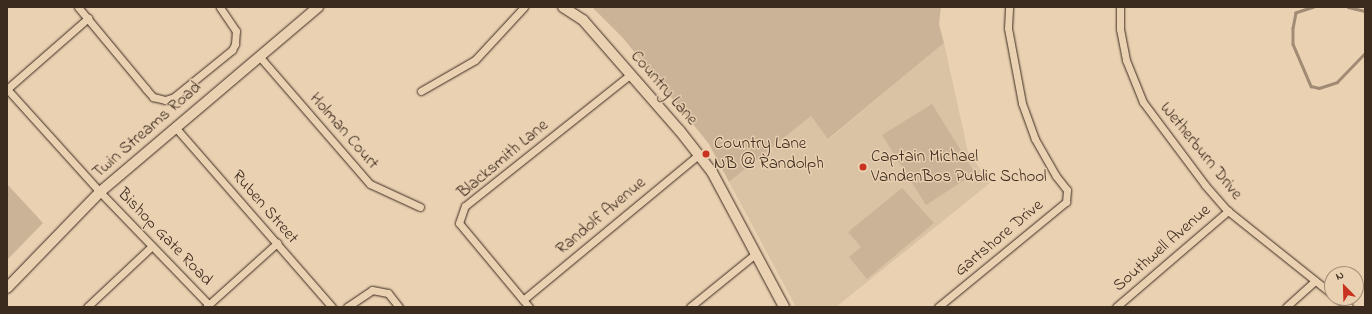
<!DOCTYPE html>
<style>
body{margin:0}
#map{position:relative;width:1372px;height:314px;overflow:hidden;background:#ead1b2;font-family:"Indie Flower",sans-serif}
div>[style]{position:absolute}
.built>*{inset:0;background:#dac2a4}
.green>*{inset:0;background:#cbb397}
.stream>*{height:2.5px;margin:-1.25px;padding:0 1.25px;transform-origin:1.25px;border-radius:1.25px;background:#a18b74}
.roads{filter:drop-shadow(0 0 1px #3b2a1e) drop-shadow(0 0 1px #3b2a1e)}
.street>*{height:7px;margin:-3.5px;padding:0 3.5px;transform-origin:3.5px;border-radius:3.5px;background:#ead1b2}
.secondary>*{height:10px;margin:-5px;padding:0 5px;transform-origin:5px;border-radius:5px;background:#ead1b2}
.dots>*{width:11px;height:11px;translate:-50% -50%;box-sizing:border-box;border:2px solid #ead1b2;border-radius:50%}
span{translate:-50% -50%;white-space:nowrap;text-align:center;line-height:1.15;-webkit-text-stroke:3px #ead1b2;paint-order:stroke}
.street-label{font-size:17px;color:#3b2a1e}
.poi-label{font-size:17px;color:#3b2a1e}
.left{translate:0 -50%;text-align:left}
.frame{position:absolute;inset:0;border:8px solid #3b2a1e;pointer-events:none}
.north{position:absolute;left:1324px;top:266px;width:40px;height:40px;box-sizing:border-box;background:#ead1b2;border:1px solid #a48e77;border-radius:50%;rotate:337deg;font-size:11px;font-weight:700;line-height:16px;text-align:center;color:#3b2a1e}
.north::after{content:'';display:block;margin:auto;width:14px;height:18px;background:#c8321e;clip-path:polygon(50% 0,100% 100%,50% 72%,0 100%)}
</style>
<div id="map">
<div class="built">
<div style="clip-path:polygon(944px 43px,968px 152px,990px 183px,836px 307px,796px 307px,729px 182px,811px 116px,829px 139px)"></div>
</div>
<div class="green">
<div style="clip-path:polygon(592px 7px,941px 7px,939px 24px,944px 43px,828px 139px,811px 116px,729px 182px,709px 144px,623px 38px)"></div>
<div style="clip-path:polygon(932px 104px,975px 173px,926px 205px,882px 135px)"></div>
<div style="clip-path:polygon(7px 184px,43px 223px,7px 260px)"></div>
<div style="clip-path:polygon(902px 188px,934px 223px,867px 279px,849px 257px,861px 247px,848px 232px)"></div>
</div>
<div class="stream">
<div style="left:1314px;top:7px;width:19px;rotate:162deg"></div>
<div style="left:1296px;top:13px;width:15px;rotate:101deg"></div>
<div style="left:1293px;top:28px;width:16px;rotate:90deg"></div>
<div style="left:1293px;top:44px;width:46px;rotate:66.8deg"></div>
<div style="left:1311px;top:86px;width:8px;rotate:14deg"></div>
<div style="left:1319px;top:88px;width:19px;rotate:-18deg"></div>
<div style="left:1337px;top:82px;width:40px;rotate:-46deg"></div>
<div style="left:1348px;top:7px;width:17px;rotate:13deg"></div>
</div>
<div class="roads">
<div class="street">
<div style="left:78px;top:7px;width:107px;rotate:50.3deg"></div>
<div style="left:146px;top:89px;width:11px;rotate:49deg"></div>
<div style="left:153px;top:97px;width:12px;rotate:14deg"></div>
<div style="left:165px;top:100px;width:9px;rotate:-18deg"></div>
<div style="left:174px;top:97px;width:75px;rotate:-39deg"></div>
<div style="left:232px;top:50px;width:7px;rotate:-63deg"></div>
<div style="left:235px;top:44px;width:13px;rotate:-86deg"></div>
<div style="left:236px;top:31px;width:29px;rotate:-124deg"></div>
<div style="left:1120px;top:7px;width:22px;rotate:90deg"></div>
<div style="left:1120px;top:29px;width:32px;rotate:79deg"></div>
<div style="left:1126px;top:60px;width:45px;rotate:68deg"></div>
<div style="left:1143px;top:102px;width:104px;rotate:53.2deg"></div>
<div style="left:1205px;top:185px;width:35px;rotate:49deg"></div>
<div style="left:1228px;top:211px;width:133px;rotate:38.6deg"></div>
<div style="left:259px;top:56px;width:169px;rotate:49.1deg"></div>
<div style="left:370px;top:184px;width:55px;rotate:24.7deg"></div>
<div style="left:7px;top:89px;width:139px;rotate:47.9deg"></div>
<div style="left:100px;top:192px;width:156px;rotate:46deg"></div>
<div style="left:7px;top:89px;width:108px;rotate:-41.2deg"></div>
<div style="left:421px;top:91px;width:62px;rotate:-29.9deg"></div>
<div style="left:475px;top:60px;width:72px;rotate:-47.2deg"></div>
<div style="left:175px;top:127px;width:239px;rotate:48.9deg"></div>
<div style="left:1337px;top:298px;width:15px;rotate:37deg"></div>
<div style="left:523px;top:300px;width:227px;rotate:-39.6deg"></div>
<div style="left:87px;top:307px;width:89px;rotate:-43.2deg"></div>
<div style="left:206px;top:307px;width:96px;rotate:-42deg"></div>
<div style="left:347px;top:307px;width:30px;rotate:-34deg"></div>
<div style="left:372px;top:290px;width:16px;rotate:11deg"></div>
<div style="left:388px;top:293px;width:18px;rotate:52deg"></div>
<div style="left:529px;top:307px;width:109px;rotate:-129.8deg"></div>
<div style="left:459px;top:223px;width:18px;rotate:-71deg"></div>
<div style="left:465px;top:206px;width:212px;rotate:-38.5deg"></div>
<div style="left:690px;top:307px;width:82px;rotate:-39.1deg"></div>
<div style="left:938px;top:307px;width:166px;rotate:-39.4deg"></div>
<div style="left:1066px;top:202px;width:12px;rotate:-85deg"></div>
<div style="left:1067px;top:190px;width:18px;rotate:-128deg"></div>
<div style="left:1056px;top:176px;width:43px;rotate:-119.6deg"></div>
<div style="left:1035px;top:139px;width:38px;rotate:-110deg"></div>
<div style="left:1022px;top:103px;width:76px;rotate:-100.6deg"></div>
<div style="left:1008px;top:28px;width:21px;rotate:-87deg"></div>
<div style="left:1116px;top:307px;width:148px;rotate:-40.6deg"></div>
<div style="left:1286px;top:307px;width:39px;rotate:-42deg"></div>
</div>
<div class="secondary">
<div style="left:563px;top:7px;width:24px;rotate:33deg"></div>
<div style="left:583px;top:20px;width:147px;rotate:48.9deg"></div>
<div style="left:680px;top:131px;width:52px;rotate:52deg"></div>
<div style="left:712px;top:172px;width:153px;rotate:61.9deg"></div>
<div style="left:7px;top:288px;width:134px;rotate:-45.9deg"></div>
<div style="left:100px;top:192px;width:286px;rotate:-40.3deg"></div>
</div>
</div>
<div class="dots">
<div style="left:706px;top:154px;background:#c8321e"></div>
<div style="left:863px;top:167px;background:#c8321e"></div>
</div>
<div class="street-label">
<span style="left:664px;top:88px;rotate:49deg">Country Lane</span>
<span style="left:147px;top:130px;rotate:-41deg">Twin Streams Road</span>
<span style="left:344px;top:131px;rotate:49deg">Holman Court</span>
<span style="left:1201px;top:151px;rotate:51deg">Wetherburn Drive</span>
<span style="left:503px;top:159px;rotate:-40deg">Blacksmith Lane</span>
<span style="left:265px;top:207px;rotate:49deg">Ruben Street</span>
<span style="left:601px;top:216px;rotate:-40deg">Randolf Avenue</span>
<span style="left:165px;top:237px;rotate:46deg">Bishop Gate Road</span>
<span style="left:999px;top:238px;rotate:-40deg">Gartshore Drive</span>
<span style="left:1162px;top:248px;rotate:-41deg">Southwell Avenue</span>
</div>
<div class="poi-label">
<span class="left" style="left:714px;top:154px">Country Lane<br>NB @ Randolph</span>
<span class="left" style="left:871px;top:167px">Captain Michael<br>VandenBos Public School</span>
</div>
<div class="frame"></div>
<div class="north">N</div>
</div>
